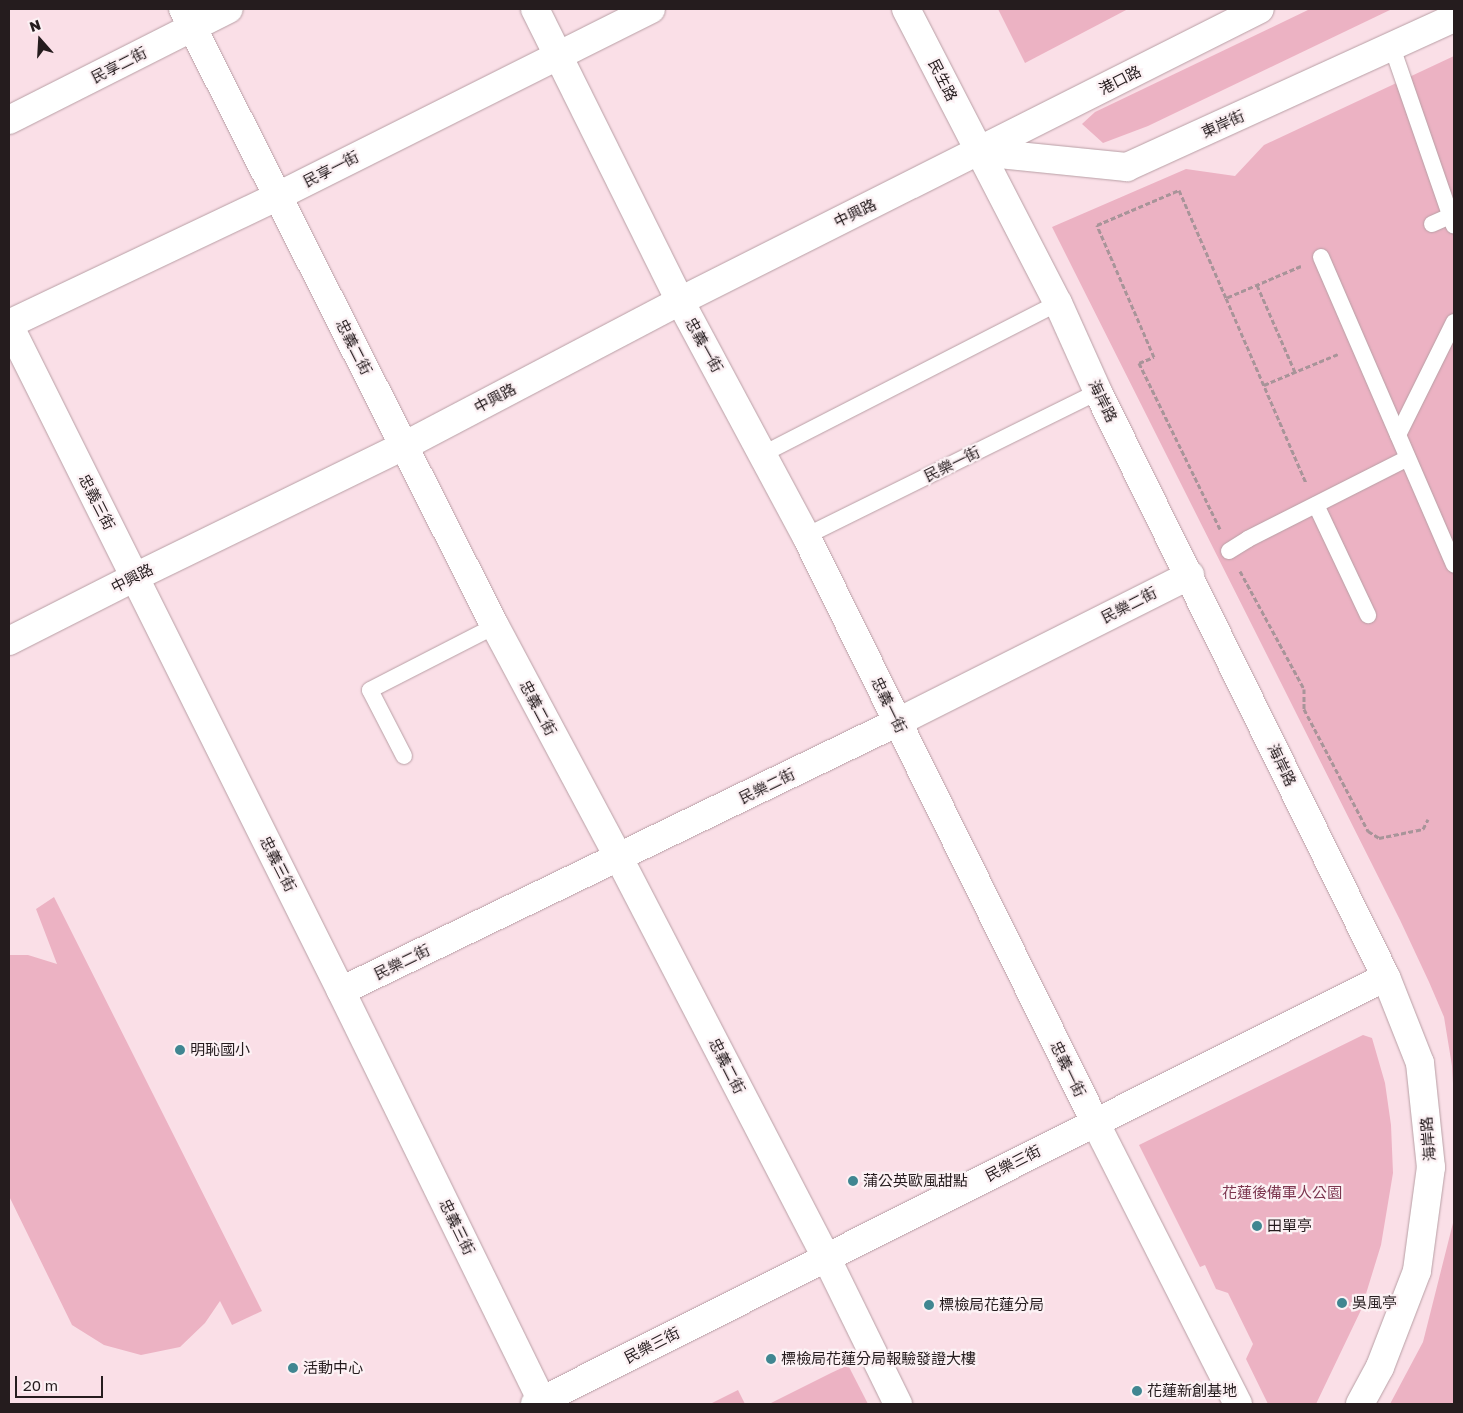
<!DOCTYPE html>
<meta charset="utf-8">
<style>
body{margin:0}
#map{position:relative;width:1463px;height:1413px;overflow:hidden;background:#fadfe7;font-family:"Golos Text","Noto Sans TC",sans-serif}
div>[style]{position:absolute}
.green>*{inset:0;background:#ecb2c3}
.path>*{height:3px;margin-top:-1.5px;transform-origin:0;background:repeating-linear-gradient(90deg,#a89499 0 5px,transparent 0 7.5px)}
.roads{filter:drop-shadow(0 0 1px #b89fa5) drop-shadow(0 0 1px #b89fa5)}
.lane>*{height:16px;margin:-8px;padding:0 8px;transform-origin:8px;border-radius:8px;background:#fff}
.street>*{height:28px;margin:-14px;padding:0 14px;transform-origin:14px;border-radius:14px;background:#fff}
.secondary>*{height:28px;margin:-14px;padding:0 14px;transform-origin:14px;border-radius:14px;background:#fff}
.dots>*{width:14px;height:14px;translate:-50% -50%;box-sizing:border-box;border:2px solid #fcf1f4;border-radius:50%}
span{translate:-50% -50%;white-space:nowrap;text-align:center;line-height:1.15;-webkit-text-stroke:4.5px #fcf1f4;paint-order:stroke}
.street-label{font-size:15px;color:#251c1e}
.poi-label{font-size:15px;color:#251c1e}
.left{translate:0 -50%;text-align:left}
.park-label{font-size:15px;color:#7c364f}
.frame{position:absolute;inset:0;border:10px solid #251c1e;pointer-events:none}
.north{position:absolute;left:15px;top:15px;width:50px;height:50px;-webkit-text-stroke:4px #fcf1f4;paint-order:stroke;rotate:341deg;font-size:14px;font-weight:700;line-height:20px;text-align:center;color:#251c1e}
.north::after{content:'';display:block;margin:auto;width:18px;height:22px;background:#251c1e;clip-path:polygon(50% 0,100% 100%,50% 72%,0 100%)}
.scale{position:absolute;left:15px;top:1376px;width:88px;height:22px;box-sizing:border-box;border:2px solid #251c1e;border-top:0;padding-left:6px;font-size:15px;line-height:18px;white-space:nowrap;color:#251c1e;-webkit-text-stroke:4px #fcf1f4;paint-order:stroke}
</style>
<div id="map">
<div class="green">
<div style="clip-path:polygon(998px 9px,1128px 9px,1025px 63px)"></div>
<div style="clip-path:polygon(1310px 9px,1392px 9px,1148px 126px,1103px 143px,1082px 124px,1095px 112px)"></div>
<div style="clip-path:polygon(1454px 56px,1454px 1101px,1452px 1066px,1444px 1017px,1429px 982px,1400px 920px,1052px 227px,1186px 169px,1235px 176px,1264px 145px)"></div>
<div style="clip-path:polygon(54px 897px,262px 1311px,232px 1325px,220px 1301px,205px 1323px,180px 1347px,141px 1355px,104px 1345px,72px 1325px,9px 1196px,9px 955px,28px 955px,57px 964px,36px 909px)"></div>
<div style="clip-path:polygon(1363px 1035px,1372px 1038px,1385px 1083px,1391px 1125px,1393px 1173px,1381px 1245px,1361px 1310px,1316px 1404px,1268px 1404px,1246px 1359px,1253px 1344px,1228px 1293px,1216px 1289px,1205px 1265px,1200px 1267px,1139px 1145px)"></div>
<div style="clip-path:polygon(1454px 1219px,1454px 1404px,1390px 1404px,1423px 1342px)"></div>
<div style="clip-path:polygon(848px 1365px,868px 1404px,769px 1404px,831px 1373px)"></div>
<div style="clip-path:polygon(738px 1390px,745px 1404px,712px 1404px,712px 1403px)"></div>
</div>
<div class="path">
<div style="left:1301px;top:266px;width:82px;rotate:156.9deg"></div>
<div style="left:1226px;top:298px;width:202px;rotate:66.6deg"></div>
<div style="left:1257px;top:285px;width:95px;rotate:66.4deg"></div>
<div style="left:1264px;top:385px;width:80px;rotate:-22.7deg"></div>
<div style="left:1220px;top:529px;width:185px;rotate:-116deg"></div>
<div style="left:1139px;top:363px;width:16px;rotate:-22deg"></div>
<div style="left:1154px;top:357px;width:144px;rotate:-113.4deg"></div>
<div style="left:1097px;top:225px;width:89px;rotate:-23.1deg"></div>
<div style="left:1179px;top:190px;width:118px;rotate:66.5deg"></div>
<div style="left:1240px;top:571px;width:134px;rotate:61.5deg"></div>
<div style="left:1304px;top:689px;width:20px;rotate:90deg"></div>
<div style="left:1304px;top:709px;width:138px;rotate:62.3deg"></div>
<div style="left:1368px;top:831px;width:13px;rotate:32deg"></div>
<div style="left:1379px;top:838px;width:45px;rotate:-11.6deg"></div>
<div style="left:1423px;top:829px;width:11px;rotate:-63deg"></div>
</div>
<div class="roads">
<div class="lane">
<div style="left:1392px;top:47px;width:189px;rotate:70.9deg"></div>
<div style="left:1432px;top:224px;width:24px;rotate:-24deg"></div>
<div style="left:1321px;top:257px;width:335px;rotate:66.6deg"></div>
<div style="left:1398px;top:435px;width:126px;rotate:-63.6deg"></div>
<div style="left:763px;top:454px;width:331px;rotate:-27.1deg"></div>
<div style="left:1316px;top:505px;width:122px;rotate:64.7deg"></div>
<div style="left:806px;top:536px;width:326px;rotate:-26.3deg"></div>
<div style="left:1229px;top:551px;width:22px;rotate:-32deg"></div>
<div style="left:1248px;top:539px;width:179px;rotate:-26.9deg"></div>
<div style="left:404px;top:756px;width:74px;rotate:-117.3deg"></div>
<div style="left:370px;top:690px;width:140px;rotate:-27.1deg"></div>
</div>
<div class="street">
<div style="left:183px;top:9px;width:691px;rotate:63.18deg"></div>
<div style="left:495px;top:626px;width:263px;rotate:61.9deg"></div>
<div style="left:619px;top:858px;width:449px;rotate:62.6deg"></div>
<div style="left:826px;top:1257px;width:164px;rotate:63.9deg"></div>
<div style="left:535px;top:9px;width:326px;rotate:63.6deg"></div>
<div style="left:680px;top:301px;width:267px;rotate:61.8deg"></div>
<div style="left:806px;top:536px;width:653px;rotate:63.75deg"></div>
<div style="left:1095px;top:1122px;width:316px;rotate:63.1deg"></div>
<div style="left:9px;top:120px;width:246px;rotate:-26.8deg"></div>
<div style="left:979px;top:152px;width:149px;rotate:5.8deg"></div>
<div style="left:1127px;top:167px;width:359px;rotate:-24.5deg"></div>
<div style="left:9px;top:324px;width:298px;rotate:-25.4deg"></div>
<div style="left:278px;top:196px;width:417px;rotate:-26.6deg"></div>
<div style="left:9px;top:325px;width:744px;rotate:63.5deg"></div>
<div style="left:341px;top:991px;width:460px;rotate:63.9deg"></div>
<div style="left:9px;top:641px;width:141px;rotate:-26.9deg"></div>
<div style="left:135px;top:577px;width:299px;rotate:-26deg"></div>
<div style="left:404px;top:446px;width:312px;rotate:-27.7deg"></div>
<div style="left:680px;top:301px;width:649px;rotate:-26.72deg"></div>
<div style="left:341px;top:991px;width:619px;rotate:-25.78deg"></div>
<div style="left:898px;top:722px;width:327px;rotate:-26.7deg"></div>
<div style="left:535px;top:1404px;width:952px;rotate:-26.65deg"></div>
</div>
<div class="secondary">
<div style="left:906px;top:9px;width:331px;rotate:62.7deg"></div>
<div style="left:1058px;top:303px;width:98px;rotate:65.8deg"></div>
<div style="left:1098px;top:392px;width:652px;rotate:63.79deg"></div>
<div style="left:1386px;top:977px;width:92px;rotate:68.4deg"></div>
<div style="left:1420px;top:1063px;width:105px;rotate:84deg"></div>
<div style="left:1431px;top:1167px;width:105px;rotate:97.7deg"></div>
<div style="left:1417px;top:1271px;width:103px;rotate:111.1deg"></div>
<div style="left:1380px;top:1367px;width:42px;rotate:118.4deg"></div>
</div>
</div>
<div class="dots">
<div style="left:180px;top:1050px;background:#408691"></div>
<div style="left:853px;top:1181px;background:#408691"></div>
<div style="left:1257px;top:1226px;background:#408691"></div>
<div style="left:1342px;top:1303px;background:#408691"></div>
<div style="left:929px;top:1305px;background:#408691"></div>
<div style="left:771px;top:1359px;background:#408691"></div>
<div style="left:293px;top:1368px;background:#408691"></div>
<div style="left:1137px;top:1391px;background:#408691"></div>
</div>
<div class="street-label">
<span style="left:119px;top:65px;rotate:-27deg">民享二街</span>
<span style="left:943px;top:80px;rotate:63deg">民生路</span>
<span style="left:1120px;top:80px;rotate:-27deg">港口路</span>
<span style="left:1223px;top:124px;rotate:-24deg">東岸街</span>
<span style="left:331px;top:169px;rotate:-27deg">民享一街</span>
<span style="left:855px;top:213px;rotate:-26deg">中興路</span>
<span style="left:704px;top:345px;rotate:61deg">忠義一街</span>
<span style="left:354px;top:347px;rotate:63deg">忠義二街</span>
<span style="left:495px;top:398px;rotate:-28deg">中興路</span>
<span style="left:1103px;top:401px;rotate:64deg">海岸路</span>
<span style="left:952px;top:464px;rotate:-26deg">民樂一街</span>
<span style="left:97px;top:502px;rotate:63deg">忠義三街</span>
<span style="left:132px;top:578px;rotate:-27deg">中興路</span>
<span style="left:1129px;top:605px;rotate:-27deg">民樂二街</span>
<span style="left:889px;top:705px;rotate:64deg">忠義一街</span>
<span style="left:538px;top:708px;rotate:62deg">忠義二街</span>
<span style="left:1282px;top:765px;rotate:64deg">海岸路</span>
<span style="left:767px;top:786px;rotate:-26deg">民樂二街</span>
<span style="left:278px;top:864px;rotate:63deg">忠義三街</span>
<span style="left:402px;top:962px;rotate:-26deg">民樂二街</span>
<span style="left:727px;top:1066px;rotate:63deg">忠義二街</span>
<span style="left:1068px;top:1069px;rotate:64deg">忠義一街</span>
<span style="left:1428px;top:1139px;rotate:-95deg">海岸路</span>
<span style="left:1013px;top:1163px;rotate:-27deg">民樂三街</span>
<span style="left:457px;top:1227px;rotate:64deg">忠義三街</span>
<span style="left:652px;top:1345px;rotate:-27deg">民樂三街</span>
</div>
<div class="poi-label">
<span class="left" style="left:190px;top:1050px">明恥國小</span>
<span class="left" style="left:863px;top:1181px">蒲公英歐風甜點</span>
<span class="left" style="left:1267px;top:1226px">田單亭</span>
<span class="left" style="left:1352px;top:1303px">吳風亭</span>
<span class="left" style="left:939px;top:1305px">標檢局花蓮分局</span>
<span class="left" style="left:781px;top:1359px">標檢局花蓮分局報驗發證大樓</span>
<span class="left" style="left:303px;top:1368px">活動中心</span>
<span class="left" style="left:1147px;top:1391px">花蓮新創基地</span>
</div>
<div class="park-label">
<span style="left:1282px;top:1193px">花蓮後備軍人公園</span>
</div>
<div class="frame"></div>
<div class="north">N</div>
<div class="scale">20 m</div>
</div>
